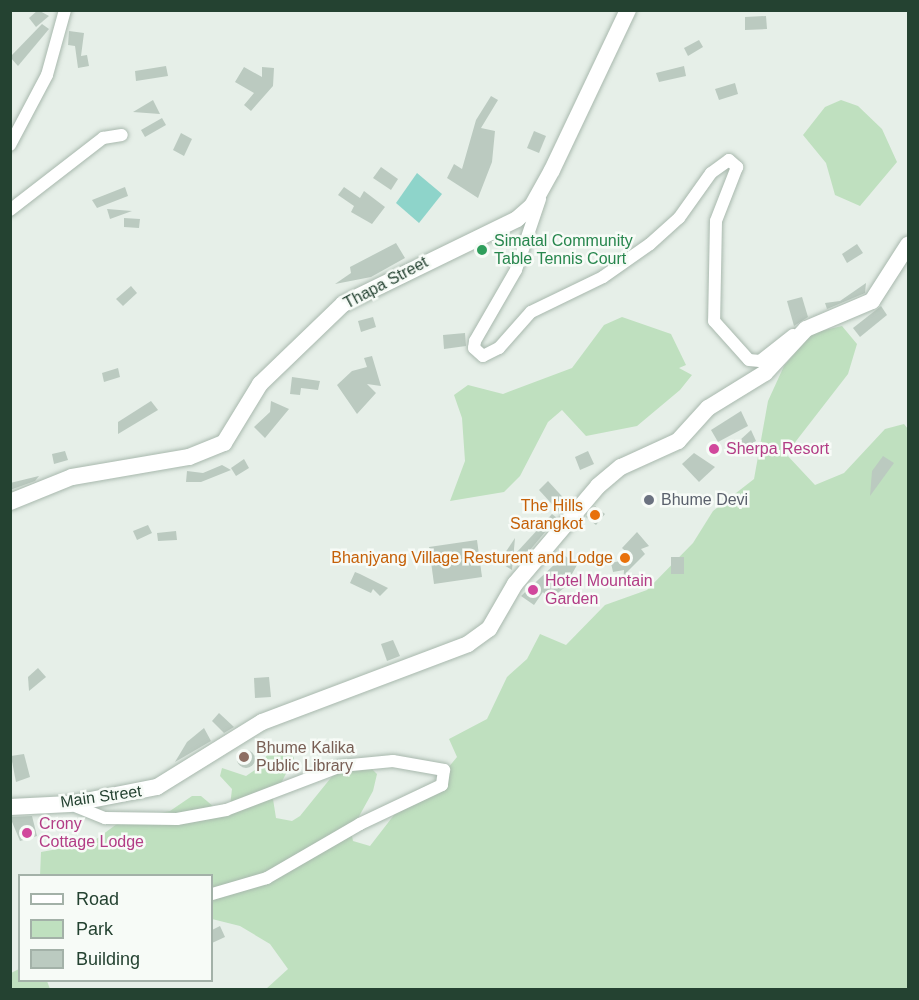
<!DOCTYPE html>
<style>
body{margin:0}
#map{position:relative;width:919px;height:1000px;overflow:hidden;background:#e6efe8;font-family:Arial,sans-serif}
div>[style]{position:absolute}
.green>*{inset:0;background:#bfe0bf}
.water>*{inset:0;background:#8ed4ca}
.building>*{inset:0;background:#bbcac0}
.round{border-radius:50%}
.roads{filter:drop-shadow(0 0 2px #a8b8ad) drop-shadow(0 0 2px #a8b8ad)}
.street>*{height:12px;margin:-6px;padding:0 6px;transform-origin:6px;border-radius:6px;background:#fff}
.secondary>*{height:16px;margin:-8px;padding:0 8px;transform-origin:8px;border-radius:8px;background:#fff}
.dots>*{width:16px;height:16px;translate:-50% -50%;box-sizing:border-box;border:3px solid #f7fbf7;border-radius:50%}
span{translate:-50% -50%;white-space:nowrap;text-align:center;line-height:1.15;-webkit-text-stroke:5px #f7fbf7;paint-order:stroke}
.leisure-label{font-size:16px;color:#27864d}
.left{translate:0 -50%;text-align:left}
.street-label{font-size:16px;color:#244231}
.hotel-label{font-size:16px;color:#b23c85}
.worship-label{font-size:16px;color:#5b616d}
.food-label{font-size:16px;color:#c56008}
.right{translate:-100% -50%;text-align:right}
.education-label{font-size:16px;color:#785e54}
.frame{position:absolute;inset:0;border:12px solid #244231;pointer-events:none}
.legend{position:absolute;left:18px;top:874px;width:195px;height:108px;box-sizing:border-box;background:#f7fbf7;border:2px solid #a3b1a8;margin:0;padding:8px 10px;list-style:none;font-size:18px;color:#244231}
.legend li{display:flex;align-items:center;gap:12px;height:30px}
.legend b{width:30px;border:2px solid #a3b1a8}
</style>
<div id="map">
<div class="green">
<div style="clip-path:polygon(841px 100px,858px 106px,882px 129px,897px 162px,860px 206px,835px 195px,826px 163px,803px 135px,825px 107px)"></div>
<div style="clip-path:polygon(622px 317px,671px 334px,686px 365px,679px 368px,692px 375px,680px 390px,637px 426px,586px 436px,562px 410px,548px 422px,520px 476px,504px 492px,450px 501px,465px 461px,462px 418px,454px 395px,468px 385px,503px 394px,572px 368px,604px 325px)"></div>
<div style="clip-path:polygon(842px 326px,857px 344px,848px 374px,786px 454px,815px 485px,844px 473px,885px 429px,904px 424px,908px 429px,908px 989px,266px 989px,288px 969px,270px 944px,240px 926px,212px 919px,212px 876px,40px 876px,41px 852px,91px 843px,121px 821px,170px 811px,192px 796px,201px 796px,214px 807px,230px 806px,232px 789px,220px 776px,222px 768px,246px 776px,261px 766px,269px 751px,285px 744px,294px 758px,273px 799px,276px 818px,292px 821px,300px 816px,338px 769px,371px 768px,377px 774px,373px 791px,351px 831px,353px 841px,370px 846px,411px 793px,438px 780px,457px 757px,449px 739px,487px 719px,507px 677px,527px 659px,540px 634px,566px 645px,605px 605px,647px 590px,693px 543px,713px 511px,754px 479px,768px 401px,784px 366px,812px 333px)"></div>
<div style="clip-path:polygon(19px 969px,20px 980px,47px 981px,50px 989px,11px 989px,11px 973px)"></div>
</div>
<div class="water">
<div style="clip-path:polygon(417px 173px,442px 194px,419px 223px,396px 203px)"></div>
</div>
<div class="building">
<div style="clip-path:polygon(38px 10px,49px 16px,36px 27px,29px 18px)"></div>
<div style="clip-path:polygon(766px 16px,767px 29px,745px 30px,745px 17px)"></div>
<div style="clip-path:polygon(42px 24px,49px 29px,18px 66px,10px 57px)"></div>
<div style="clip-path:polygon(69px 31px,84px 33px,81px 56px,87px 55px,89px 66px,78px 68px,75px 46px,68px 45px)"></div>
<div style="clip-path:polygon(699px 40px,703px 47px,688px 56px,684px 48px)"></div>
<div style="clip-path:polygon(166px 66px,168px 76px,136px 81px,135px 71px)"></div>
<div style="clip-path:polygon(684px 66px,686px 76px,659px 82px,656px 73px)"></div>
<div style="clip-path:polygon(244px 67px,262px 77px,262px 67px,274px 68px,273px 86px,251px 111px,244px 105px,254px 93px,235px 82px)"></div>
<div style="clip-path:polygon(735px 83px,738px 94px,719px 100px,715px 89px)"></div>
<div style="clip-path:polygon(491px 96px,498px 100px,481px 128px,495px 131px,492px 162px,478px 198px,447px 178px,454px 164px,462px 169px,476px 120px)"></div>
<div style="clip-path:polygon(153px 100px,160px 114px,133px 112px)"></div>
<div style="clip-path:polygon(162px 118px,166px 125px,145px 137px,141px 130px)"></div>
<div style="clip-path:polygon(534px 131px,546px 136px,539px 153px,527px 148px)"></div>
<div style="clip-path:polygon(181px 133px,192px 139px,184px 156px,173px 150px)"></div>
<div style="clip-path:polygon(381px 167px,398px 179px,391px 190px,373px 178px)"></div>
<div style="clip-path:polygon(125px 187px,128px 196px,97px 208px,92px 200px)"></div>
<div style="clip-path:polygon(344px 187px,360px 198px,364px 191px,385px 207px,372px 224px,351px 212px,354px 206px,338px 195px)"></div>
<div style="clip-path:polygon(107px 209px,132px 211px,110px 219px)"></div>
<div style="clip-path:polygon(124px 218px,140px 219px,139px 228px,124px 227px)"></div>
<div style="clip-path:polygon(396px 243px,405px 258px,371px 277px,335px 284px,351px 273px,350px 267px)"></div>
<div style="clip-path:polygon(857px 244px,863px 253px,847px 263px,842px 254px)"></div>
<div style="clip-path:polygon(866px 283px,865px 293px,827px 309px,825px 303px,840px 301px)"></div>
<div style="clip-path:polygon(131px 286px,137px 293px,123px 306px,116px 299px)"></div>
<div style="clip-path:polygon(802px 297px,808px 317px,794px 326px,787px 301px)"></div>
<div style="clip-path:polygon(881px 306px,887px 315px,860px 337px,853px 328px)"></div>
<div style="clip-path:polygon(373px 317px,376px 327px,361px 332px,358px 321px)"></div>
<div style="clip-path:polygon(465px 333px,466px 346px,444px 349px,443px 335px)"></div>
<div style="clip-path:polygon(372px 356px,381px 386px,367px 384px,376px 393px,357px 414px,337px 385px,352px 371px,367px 367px,364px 358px)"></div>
<div style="clip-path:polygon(118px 368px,120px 377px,104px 382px,102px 373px)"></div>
<div style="clip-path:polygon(292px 377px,320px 381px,318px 390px,301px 388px,300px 395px,290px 394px)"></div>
<div style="clip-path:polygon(151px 401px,158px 410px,118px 434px,118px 422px)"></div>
<div style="clip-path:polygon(271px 401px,289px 409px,265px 438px,254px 427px,270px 412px)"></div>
<div style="clip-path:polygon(741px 411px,748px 426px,718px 442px,711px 430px)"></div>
<div style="clip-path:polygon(751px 430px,756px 441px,743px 448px,739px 441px)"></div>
<div style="clip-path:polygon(65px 451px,68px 460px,54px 464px,52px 454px)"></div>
<div style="clip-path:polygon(588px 451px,594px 464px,580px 470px,575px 457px)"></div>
<div style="clip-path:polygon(694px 453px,715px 467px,699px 482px,682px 464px)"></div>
<div style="clip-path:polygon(883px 456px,894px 463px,870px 496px,872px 471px)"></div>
<div style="clip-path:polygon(244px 459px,249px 468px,236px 476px,231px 468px)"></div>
<div style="clip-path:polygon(222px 465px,231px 470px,201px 482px,186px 482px,187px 471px,203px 473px)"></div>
<div style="clip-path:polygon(39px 476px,35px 481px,10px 490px,10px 483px)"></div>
<div style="clip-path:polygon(548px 481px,569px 504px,561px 514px,539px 490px)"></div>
<div style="clip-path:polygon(595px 506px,605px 514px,596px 525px,586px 517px)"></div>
<div style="clip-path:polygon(552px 514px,557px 518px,524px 557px,517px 552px)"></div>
<div style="clip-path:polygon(148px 525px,152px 533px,137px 540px,133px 531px)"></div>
<div style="clip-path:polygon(176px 531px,177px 540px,158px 541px,157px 533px)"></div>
<div style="clip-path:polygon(637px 532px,649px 546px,641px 549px,645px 554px,625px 574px,644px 575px,644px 585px,623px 585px,624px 570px,613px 572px,611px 563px,633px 558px,622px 548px)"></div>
<div style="clip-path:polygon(515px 538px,512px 570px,499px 562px)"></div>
<div style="clip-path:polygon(477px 540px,482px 577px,434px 584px,429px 547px)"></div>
<div style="clip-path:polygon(560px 552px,577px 565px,564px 588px,549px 600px,543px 592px,534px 605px,521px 596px,556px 563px)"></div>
<div style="clip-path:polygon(671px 557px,684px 557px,684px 574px,671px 574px)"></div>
<div style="clip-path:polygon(355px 572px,360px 574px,388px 588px,380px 596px,373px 589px,371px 593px,350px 583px)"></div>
<div style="clip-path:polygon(393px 640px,400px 656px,387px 661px,381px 644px)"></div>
<div style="clip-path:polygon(38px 668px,46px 677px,29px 691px,28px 677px)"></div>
<div style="clip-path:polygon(269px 677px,271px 697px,255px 698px,254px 678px)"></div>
<div style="clip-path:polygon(219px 713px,234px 727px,224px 733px,212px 721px)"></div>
<div style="clip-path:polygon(204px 728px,211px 741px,175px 762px,187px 742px)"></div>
<div class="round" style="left:237px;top:750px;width:18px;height:18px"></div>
<div style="clip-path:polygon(24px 754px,30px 777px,16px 782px,11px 756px)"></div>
<div style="clip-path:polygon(32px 816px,37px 836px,20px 841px,10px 817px)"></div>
<div style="clip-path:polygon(220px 926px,225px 937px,212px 943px,212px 930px)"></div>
</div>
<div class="roads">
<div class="street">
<div style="left:10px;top:145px;width:79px;rotate:-62.1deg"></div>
<div style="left:47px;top:75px;width:67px;rotate:-74.5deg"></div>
<div style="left:540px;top:199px;width:75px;rotate:108.7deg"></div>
<div style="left:516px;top:270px;width:82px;rotate:120deg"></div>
<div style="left:475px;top:341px;width:7px;rotate:98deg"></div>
<div style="left:474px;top:348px;width:12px;rotate:42deg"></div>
<div style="left:483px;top:356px;width:18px;rotate:-27deg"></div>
<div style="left:499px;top:348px;width:48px;rotate:-48.4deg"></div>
<div style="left:531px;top:312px;width:80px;rotate:-25.9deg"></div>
<div style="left:603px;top:277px;width:57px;rotate:-35.1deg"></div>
<div style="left:650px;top:244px;width:39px;rotate:-42deg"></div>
<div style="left:679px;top:218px;width:55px;rotate:-54.6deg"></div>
<div style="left:711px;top:173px;width:22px;rotate:-36deg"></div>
<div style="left:729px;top:160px;width:11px;rotate:41deg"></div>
<div style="left:737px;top:167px;width:58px;rotate:111.3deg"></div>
<div style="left:716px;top:221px;width:100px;rotate:91.1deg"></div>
<div style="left:714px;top:321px;width:52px;rotate:48.1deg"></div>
<div style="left:749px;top:360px;width:11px;rotate:5deg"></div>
<div style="left:760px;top:361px;width:42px;rotate:-38.2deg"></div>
<div style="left:10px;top:210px;width:118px;rotate:-37.7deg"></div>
<div style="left:103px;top:138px;width:19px;rotate:-9deg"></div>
<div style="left:70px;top:804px;width:38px;rotate:22deg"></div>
<div style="left:105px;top:818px;width:72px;rotate:0.8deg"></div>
<div style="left:177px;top:819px;width:50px;rotate:-10.4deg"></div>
<div style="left:226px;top:810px;width:123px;rotate:-20.9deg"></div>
<div style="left:341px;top:766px;width:52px;rotate:-5.5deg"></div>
<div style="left:393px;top:761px;width:52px;rotate:10deg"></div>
<div style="left:444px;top:770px;width:15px;rotate:98deg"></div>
<div style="left:442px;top:785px;width:91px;rotate:154.6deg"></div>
<div style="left:360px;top:824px;width:108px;rotate:149.9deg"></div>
<div style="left:267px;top:878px;width:57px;rotate:163.8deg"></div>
</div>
<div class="secondary">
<div style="left:10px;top:502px;width:67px;rotate:-22deg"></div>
<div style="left:72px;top:477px;width:119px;rotate:-9.7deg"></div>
<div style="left:189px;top:457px;width:38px;rotate:-22deg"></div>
<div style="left:224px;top:443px;width:69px;rotate:-58.6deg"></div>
<div style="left:260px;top:384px;width:115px;rotate:-43.9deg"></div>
<div style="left:343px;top:304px;width:194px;rotate:-26deg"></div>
<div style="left:517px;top:219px;width:20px;rotate:-41deg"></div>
<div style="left:532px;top:206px;width:41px;rotate:-60.9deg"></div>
<div style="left:552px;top:170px;width:177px;rotate:-64.6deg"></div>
<div style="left:10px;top:807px;width:60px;rotate:-2.9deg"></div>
<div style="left:70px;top:804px;width:89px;rotate:-11.1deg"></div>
<div style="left:157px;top:787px;width:123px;rotate:-31.8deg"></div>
<div style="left:262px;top:722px;width:220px;rotate:-20.7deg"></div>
<div style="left:468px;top:644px;width:26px;rotate:-36deg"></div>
<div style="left:489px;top:629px;width:52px;rotate:-60deg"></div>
<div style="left:515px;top:584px;width:128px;rotate:-49.7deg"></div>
<div style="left:598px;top:486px;width:30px;rotate:-40deg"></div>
<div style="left:621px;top:467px;width:63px;rotate:-24.5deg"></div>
<div style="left:678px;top:441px;width:45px;rotate:-47.7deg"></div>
<div style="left:708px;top:408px;width:67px;rotate:-31.6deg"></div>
<div style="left:765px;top:373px;width:60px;rotate:-47deg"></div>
<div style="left:806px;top:329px;width:72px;rotate:-23deg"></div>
<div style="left:872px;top:301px;width:67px;rotate:-57.3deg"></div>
</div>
</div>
<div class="dots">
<div style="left:482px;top:250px;background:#2e9e5b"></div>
<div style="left:714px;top:449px;background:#d1479c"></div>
<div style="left:649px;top:500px;background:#6b7280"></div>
<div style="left:595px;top:515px;background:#e8710a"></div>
<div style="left:625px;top:558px;background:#e8710a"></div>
<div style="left:533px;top:590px;background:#d1479c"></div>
<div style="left:244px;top:757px;background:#8d6e63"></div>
<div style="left:27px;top:833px;background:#d1479c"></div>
</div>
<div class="leisure-label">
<span class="left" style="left:494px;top:250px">Simatal Community<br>Table Tennis Court</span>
</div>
<div class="street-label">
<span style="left:386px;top:283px;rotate:-28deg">Thapa Street</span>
<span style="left:101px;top:797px;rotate:-8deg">Main Street</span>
</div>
<div class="hotel-label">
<span class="left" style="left:726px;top:449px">Sherpa Resort</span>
<span class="left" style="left:545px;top:590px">Hotel Mountain<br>Garden</span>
<span class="left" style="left:39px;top:833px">Crony<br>Cottage Lodge</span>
</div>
<div class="worship-label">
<span class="left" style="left:661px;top:500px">Bhume Devi</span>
</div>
<div class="food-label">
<span class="right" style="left:583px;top:515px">The Hills<br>Sarangkot</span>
<span class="right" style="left:613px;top:558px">Bhanjyang Village Resturent and Lodge</span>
</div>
<div class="education-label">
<span class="left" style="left:256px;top:757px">Bhume Kalika<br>Public Library</span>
</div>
<div class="frame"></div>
<ul class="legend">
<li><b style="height:8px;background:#fff"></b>Road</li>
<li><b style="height:16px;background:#bfe0bf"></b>Park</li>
<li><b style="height:16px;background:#bbcac0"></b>Building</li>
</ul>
</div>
